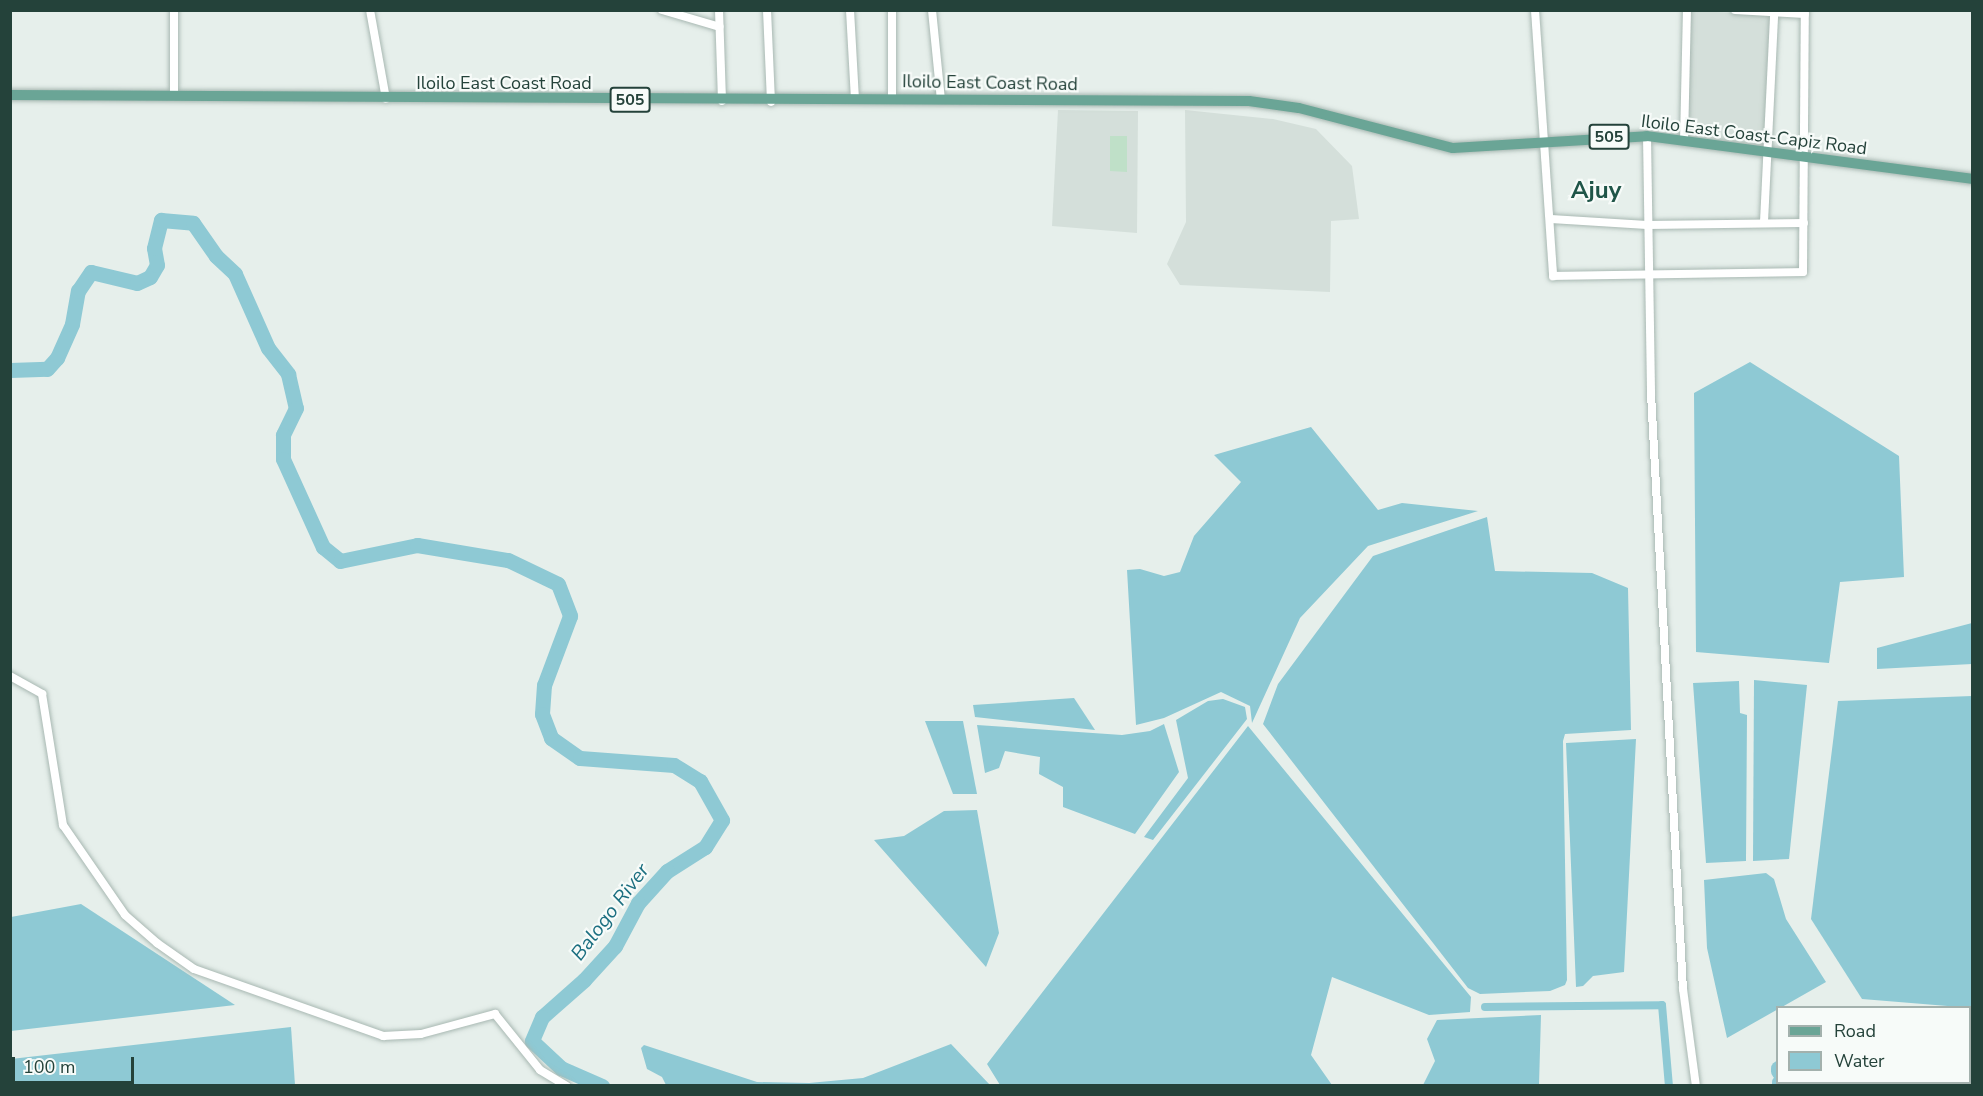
<!DOCTYPE html>
<style>
body{margin:0}
#map{position:relative;width:1983px;height:1096px;overflow:hidden;background:#e6efeb;font-family:"Nunito Sans",sans-serif}
div>[style]{position:absolute}
.built>*{inset:0;background:#d4dfda}
.green>*{inset:0;background:#bfe0c8}
.water>*{inset:0;background:#8ec9d4}
.canal>*{height:8px;margin:-4px;padding:0 4px;transform-origin:4px;border-radius:4px;background:#8ec9d4}
.river>*{height:15px;margin:-7.5px;padding:0 7.5px;transform-origin:7.5px;border-radius:7.5px;background:#8ec9d4}
.roads{filter:drop-shadow(0 0 2px #a8b8b2) drop-shadow(0 0 2px #a8b8b2)}
.minor>*{height:8px;margin:-4px;padding:0 4px;transform-origin:4px;border-radius:4px;background:#fff}
.major>*{height:10px;margin:-5px;padding:0 5px;transform-origin:5px;border-radius:5px;background:#6aa596}
span{translate:-50% -50%;white-space:nowrap;text-align:center;line-height:1.15;-webkit-text-stroke:4.5px #f7fbf9;paint-order:stroke}
.shield-label span{padding:2px 4px;background:#f7fbf9;border:2px solid;border-radius:4px;-webkit-text-stroke-width:0}
.shield-label{font-size:16px;color:#24423a;font-weight:700}
.street-label{font-size:18px;color:#24423a}
.water-label{font-size:20px;color:#1c6f80;font-style:italic}
.district-label{font-size:24px;color:#1f5548;font-weight:700}
.frame{position:absolute;inset:0;border:12px solid #24423a;pointer-events:none}
.legend{position:absolute;left:1776px;top:1006px;width:195px;height:78px;box-sizing:border-box;background:#f7fbf9;border:2px solid #a3b1ad;margin:0;padding:8px 10px;list-style:none;font-size:18px;color:#24423a}
.legend li{display:flex;align-items:center;gap:12px;height:30px}
.legend b{width:30px;border:2px solid #a3b1ad}
.scale{position:absolute;left:12px;top:1057px;width:122px;height:27px;box-sizing:border-box;border:3px solid #24423a;border-top:0;padding-left:8px;font-size:18px;line-height:21px;white-space:nowrap;color:#24423a;-webkit-text-stroke:4px #f7fbf9;paint-order:stroke}
</style>
<div id="map">
<div class="built">
<div style="clip-path:polygon(1689px 11px,1770px 14px,1767px 147px,1685px 140px)"></div>
<div style="clip-path:polygon(1058px 110px,1138px 111px,1137px 233px,1052px 226px)"></div>
<div style="clip-path:polygon(1185px 110px,1273px 119px,1316px 129px,1352px 166px,1359px 219px,1331px 221px,1330px 292px,1180px 285px,1167px 264px,1186px 222px)"></div>
</div>
<div class="green">
<div style="clip-path:polygon(1110px 136px,1127px 136px,1127px 172px,1110px 171px)"></div>
</div>
<div class="water">
<div style="clip-path:polygon(1750px 362px,1899px 456px,1904px 577px,1840px 582px,1829px 663px,1696px 652px,1694px 393px)"></div>
<div style="clip-path:polygon(1311px 427px,1378px 510px,1402px 503px,1478px 511px,1368px 546px,1300px 618px,1252px 723px,1250px 706px,1221px 692px,1164px 718px,1136px 725px,1127px 570px,1140px 569px,1164px 576px,1180px 572px,1194px 536px,1241px 482px,1214px 455px)"></div>
<div style="clip-path:polygon(1487px 517px,1495px 571px,1592px 573px,1628px 588px,1631px 730px,1565px 734px,1563px 741px,1567px 980px,1565px 985px,1550px 991px,1480px 994px,1468px 988px,1263px 724px,1278px 684px,1373px 556px)"></div>
<div style="clip-path:polygon(1972px 623px,1972px 664px,1877px 669px,1877px 648px)"></div>
<div style="clip-path:polygon(1754px 680px,1807px 685px,1789px 859px,1753px 861px)"></div>
<div style="clip-path:polygon(1739px 681px,1740px 713px,1747px 715px,1746px 861px,1706px 863px,1693px 683px)"></div>
<div style="clip-path:polygon(1972px 696px,1972px 1008px,1862px 999px,1811px 919px,1838px 701px)"></div>
<div style="clip-path:polygon(1074px 698px,1095px 730px,975px 717px,973px 705px)"></div>
<div style="clip-path:polygon(1223px 699px,1245px 707px,1247px 719px,1153px 840px,1144px 837px,1188px 778px,1176px 720px,1208px 701px)"></div>
<div style="clip-path:polygon(925px 721px,963px 721px,977px 794px,953px 794px)"></div>
<div style="clip-path:polygon(1164px 724px,1179px 772px,1135px 834px,1063px 807px,1063px 787px,1039px 774px,1040px 757px,1005px 751px,999px 768px,985px 773px,977px 725px,1122px 735px,1150px 731px)"></div>
<div style="clip-path:polygon(1248px 726px,1471px 997px,1470px 1012px,1429px 1015px,1332px 977px,1311px 1055px,1332px 1085px,1000px 1085px,987px 1064px)"></div>
<div style="clip-path:polygon(1636px 739px,1624px 972px,1593px 976px,1583px 986px,1576px 987px,1566px 743px)"></div>
<div style="clip-path:polygon(977px 810px,999px 933px,986px 967px,874px 840px,904px 836px,944px 811px)"></div>
<div style="clip-path:polygon(1766px 873px,1774px 879px,1786px 919px,1826px 982px,1727px 1038px,1707px 948px,1704px 880px)"></div>
<div style="clip-path:polygon(81px 904px,235px 1005px,11px 1031px,11px 917px)"></div>
<div style="clip-path:polygon(1541px 1015px,1539px 1085px,1423px 1085px,1435px 1061px,1427px 1039px,1437px 1020px)"></div>
<div style="clip-path:polygon(291px 1027px,295px 1085px,11px 1085px,11px 1059px)"></div>
<div style="clip-path:polygon(951px 1044px,990px 1085px,666px 1085px,662px 1077px,647px 1069px,641px 1048px,644px 1045px,757px 1082px,809px 1083px,863px 1078px)"></div>
</div>
<div class="canal">
<div style="left:1485px;top:1007px;width:177px;rotate:-0.6deg"></div>
<div style="left:1662px;top:1005px;width:81px;rotate:85.1deg"></div>
</div>
<div class="river">
<div style="left:10px;top:370px;width:37px;rotate:-2deg"></div>
<div style="left:47px;top:369px;width:15px;rotate:-48deg"></div>
<div style="left:57px;top:358px;width:37px;rotate:-66deg"></div>
<div style="left:72px;top:324px;width:34px;rotate:-80deg"></div>
<div style="left:78px;top:291px;width:23px;rotate:-56deg"></div>
<div style="left:91px;top:272px;width:47px;rotate:13.4deg"></div>
<div style="left:137px;top:283px;width:14px;rotate:-25deg"></div>
<div style="left:150px;top:277px;width:14px;rotate:-60deg"></div>
<div style="left:157px;top:265px;width:17px;rotate:-100deg"></div>
<div style="left:154px;top:248px;width:29px;rotate:-76deg"></div>
<div style="left:161px;top:220px;width:32px;rotate:5deg"></div>
<div style="left:193px;top:223px;width:40px;rotate:55.1deg"></div>
<div style="left:216px;top:256px;width:26px;rotate:43deg"></div>
<div style="left:235px;top:274px;width:81px;rotate:66deg"></div>
<div style="left:268px;top:348px;width:33px;rotate:52deg"></div>
<div style="left:288px;top:374px;width:35px;rotate:77deg"></div>
<div style="left:296px;top:408px;width:30px;rotate:116deg"></div>
<div style="left:283px;top:435px;width:24px;rotate:90deg"></div>
<div style="left:283px;top:459px;width:97px;rotate:65.6deg"></div>
<div style="left:323px;top:547px;width:22px;rotate:39deg"></div>
<div style="left:340px;top:561px;width:79px;rotate:-11.7deg"></div>
<div style="left:417px;top:545px;width:92px;rotate:9.4deg"></div>
<div style="left:508px;top:560px;width:55px;rotate:25.6deg"></div>
<div style="left:558px;top:584px;width:34px;rotate:69deg"></div>
<div style="left:570px;top:616px;width:74px;rotate:110.6deg"></div>
<div style="left:544px;top:685px;width:29px;rotate:94deg"></div>
<div style="left:542px;top:714px;width:26px;rotate:69deg"></div>
<div style="left:551px;top:738px;width:35px;rotate:35deg"></div>
<div style="left:580px;top:758px;width:94px;rotate:4.3deg"></div>
<div style="left:674px;top:765px;width:31px;rotate:32deg"></div>
<div style="left:700px;top:781px;width:45px;rotate:60.6deg"></div>
<div style="left:722px;top:820px;width:32px;rotate:122deg"></div>
<div style="left:705px;top:847px;width:45px;rotate:147.7deg"></div>
<div style="left:667px;top:871px;width:43px;rotate:132.2deg"></div>
<div style="left:638px;top:903px;width:49px;rotate:118.1deg"></div>
<div style="left:615px;top:946px;width:46px;rotate:132.4deg"></div>
<div style="left:584px;top:980px;width:56px;rotate:138.6deg"></div>
<div style="left:542px;top:1017px;width:26px;rotate:113deg"></div>
<div style="left:532px;top:1041px;width:40px;rotate:43deg"></div>
<div style="left:561px;top:1068px;width:45px;rotate:23.7deg"></div>
<div style="left:1970px;top:1030px;width:2px;rotate:27deg"></div>
<div style="left:1778px;top:1068px;width:3px;rotate:90deg"></div>
<div style="left:1779px;top:1082px;width:4px;rotate:90deg"></div>
</div>
<div class="roads">
<div class="minor">
<div style="left:370px;top:10px;width:90px;rotate:79.8deg"></div>
<div style="left:662px;top:10px;width:60px;rotate:16.3deg"></div>
<div style="left:719px;top:10px;width:91px;rotate:88.1deg"></div>
<div style="left:767px;top:10px;width:92px;rotate:87.5deg"></div>
<div style="left:850px;top:10px;width:90px;rotate:86.8deg"></div>
<div style="left:932px;top:10px;width:90px;rotate:84.3deg"></div>
<div style="left:1535px;top:10px;width:267px;rotate:86.1deg"></div>
<div style="left:1553px;top:276px;width:250px;rotate:-0.9deg"></div>
<div style="left:1803px;top:272px;width:262px;rotate:-89.6deg"></div>
<div style="left:1735px;top:10px;width:70px;rotate:3.3deg"></div>
<div style="left:174px;top:95px;width:85px;rotate:-90deg"></div>
<div style="left:892px;top:98px;width:88px;rotate:-90deg"></div>
<div style="left:1647px;top:136px;width:257px;rotate:89.1deg"></div>
<div style="left:1651px;top:393px;width:597px;rotate:86.93deg"></div>
<div style="left:1683px;top:989px;width:98px;rotate:82.4deg"></div>
<div style="left:1684px;top:141px;width:131px;rotate:-88.7deg"></div>
<div style="left:1551px;top:219px;width:96px;rotate:3.6deg"></div>
<div style="left:1647px;top:225px;width:157px;rotate:-0.7deg"></div>
<div style="left:1764px;top:222px;width:208px;rotate:-87.2deg"></div>
<div style="left:10px;top:676px;width:37px;rotate:29deg"></div>
<div style="left:42px;top:694px;width:133px;rotate:80.9deg"></div>
<div style="left:63px;top:825px;width:109px;rotate:55.4deg"></div>
<div style="left:125px;top:915px;width:43px;rotate:41.2deg"></div>
<div style="left:157px;top:943px;width:45px;rotate:35.1deg"></div>
<div style="left:194px;top:969px;width:201px;rotate:19.5deg"></div>
<div style="left:383px;top:1036px;width:38px;rotate:-3deg"></div>
<div style="left:421px;top:1034px;width:77px;rotate:-15.1deg"></div>
<div style="left:495px;top:1014px;width:72px;rotate:51.2deg"></div>
<div style="left:540px;top:1070px;width:31px;rotate:31deg"></div>
</div>
<div class="major">
<div style="left:10px;top:95px;width:1239px;rotate:0.28deg"></div>
<div style="left:1249px;top:101px;width:50px;rotate:8deg"></div>
<div style="left:1299px;top:108px;width:159px;rotate:14.6deg"></div>
<div style="left:1453px;top:148px;width:194px;rotate:-3.5deg"></div>
<div style="left:1647px;top:136px;width:328px;rotate:7.5deg"></div>
</div>
</div>
<div class="shield-label">
<span style="left:630px;top:100px">505</span>
<span style="left:1609px;top:137px">505</span>
</div>
<div class="street-label">
<span style="left:504px;top:83px">Iloilo East Coast Road</span>
<span style="left:990px;top:83px;rotate:1deg">Iloilo East Coast Road</span>
<span style="left:1754px;top:135px;rotate:7deg">Iloilo East Coast-Capiz Road</span>
</div>
<div class="water-label">
<span style="left:610px;top:912px;rotate:-53deg">Balogo River</span>
</div>
<div class="district-label">
<span style="left:1596px;top:191px">Ajuy</span>
</div>
<div class="frame"></div>
<ul class="legend">
<li><b style="height:8px;background:#6aa596"></b>Road</li>
<li><b style="height:16px;background:#8ec9d4"></b>Water</li>
</ul>
<div class="scale">100 m</div>
</div>
